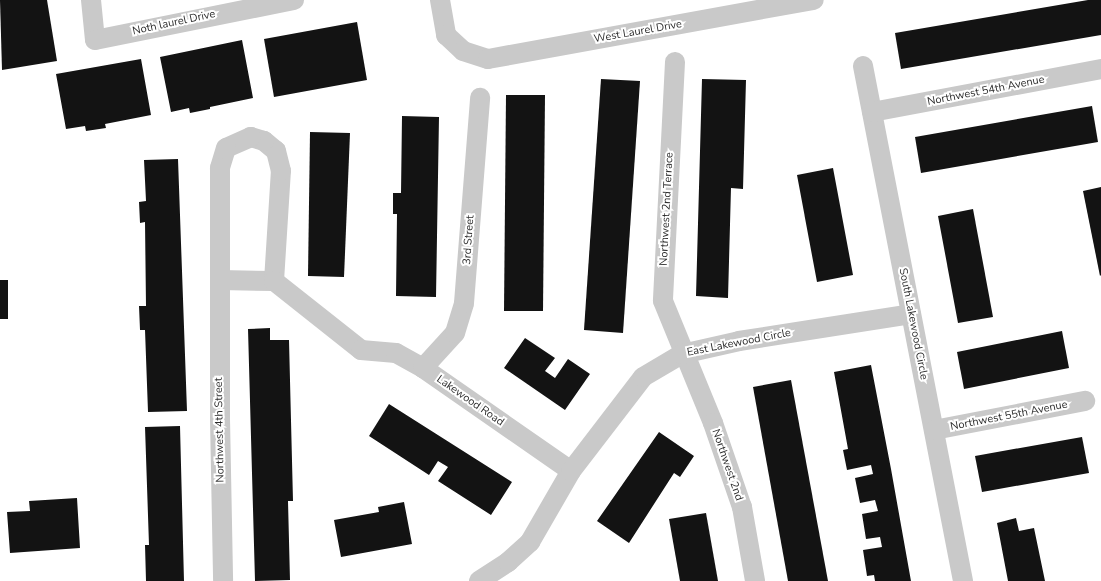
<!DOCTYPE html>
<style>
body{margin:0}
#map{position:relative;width:1101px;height:581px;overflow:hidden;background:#fff;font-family:"Nunito Sans",sans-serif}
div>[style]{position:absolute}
.building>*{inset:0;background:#131313}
.minor>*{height:20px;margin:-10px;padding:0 10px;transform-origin:10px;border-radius:10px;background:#c9c9c9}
span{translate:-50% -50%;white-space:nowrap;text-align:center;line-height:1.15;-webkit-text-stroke:4px #fff;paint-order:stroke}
.street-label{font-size:11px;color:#2c2c2c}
</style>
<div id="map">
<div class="building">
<div style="clip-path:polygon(0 0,47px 0,57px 61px,2px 70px)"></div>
<div style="clip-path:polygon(1088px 0,1101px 0,1101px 35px,901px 69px,895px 33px)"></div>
<div style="clip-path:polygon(357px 22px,367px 80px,274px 97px,264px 39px)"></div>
<div style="clip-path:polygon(242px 40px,253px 98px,210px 107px,210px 109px,190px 113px,189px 108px,171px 112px,160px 57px)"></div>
<div style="clip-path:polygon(141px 59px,151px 115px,105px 124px,106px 128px,86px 131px,85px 126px,66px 129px,56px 74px)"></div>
<div style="clip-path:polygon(601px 79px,640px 81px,623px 333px,584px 330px)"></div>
<div style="clip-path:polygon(702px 79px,746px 80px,743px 189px,731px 188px,728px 298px,696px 296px)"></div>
<div style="clip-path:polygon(506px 95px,545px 95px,543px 311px,504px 311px)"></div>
<div style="clip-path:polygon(1092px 106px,1098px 142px,921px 173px,915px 137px)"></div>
<div style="clip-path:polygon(402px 116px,439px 117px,436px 297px,396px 296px,397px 214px,393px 214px,393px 193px,401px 193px)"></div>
<div style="clip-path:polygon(310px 132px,350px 133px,344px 277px,308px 276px)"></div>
<div style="clip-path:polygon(178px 159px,187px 411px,148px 412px,145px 330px,140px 330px,139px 306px,146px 306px,145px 222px,140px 223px,139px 202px,146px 201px,144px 160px)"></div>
<div style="clip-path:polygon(833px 168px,853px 275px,817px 282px,797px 175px)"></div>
<div style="clip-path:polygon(1101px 187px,1101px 275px,1100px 276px,1083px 191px)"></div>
<div style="clip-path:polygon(973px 209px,993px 317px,958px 323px,938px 216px)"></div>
<div style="clip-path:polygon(0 280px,8px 280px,8px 319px,0 319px)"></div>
<div style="clip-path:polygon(270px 328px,270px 340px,289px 340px,293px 501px,288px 501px,290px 580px,255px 581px,248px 329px)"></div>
<div style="clip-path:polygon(1062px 331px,1069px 368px,964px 389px,957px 352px)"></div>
<div style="clip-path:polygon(525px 338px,555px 358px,545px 371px,555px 378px,568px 359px,590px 374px,565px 410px,504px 368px)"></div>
<div style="clip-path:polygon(871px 365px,891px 469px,911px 581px,875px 581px,874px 575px,867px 576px,863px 550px,882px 547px,880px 537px,866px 539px,862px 514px,878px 511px,875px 500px,860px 503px,855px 478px,873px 474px,871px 465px,847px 470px,843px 450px,848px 449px,834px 372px)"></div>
<div style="clip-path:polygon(791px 380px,828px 581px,788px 581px,753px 387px)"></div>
<div style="clip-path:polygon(389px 404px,512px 482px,491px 515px,438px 481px,448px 467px,438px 461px,429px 475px,369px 436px)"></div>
<div style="clip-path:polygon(180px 426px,184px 581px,146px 581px,145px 545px,149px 545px,145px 427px)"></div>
<div style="clip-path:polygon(659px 432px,694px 456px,680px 477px,674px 473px,629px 543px,597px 521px)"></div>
<div style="clip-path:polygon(1082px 437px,1089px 473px,982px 492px,975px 456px)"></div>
<div style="clip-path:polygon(77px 498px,80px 548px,10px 553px,7px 512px,30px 511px,29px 501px)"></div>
<div style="clip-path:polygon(404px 502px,412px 544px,341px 557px,334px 520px,379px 512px,378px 507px)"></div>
<div style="clip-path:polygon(706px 513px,718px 581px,680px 581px,669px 519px)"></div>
<div style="clip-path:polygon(1016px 518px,1019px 531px,1034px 528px,1045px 581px,1008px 581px,997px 523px)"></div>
</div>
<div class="minor">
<div style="left:91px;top:0;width:40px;rotate:84.3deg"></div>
<div style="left:95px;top:40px;width:203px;rotate:-11.4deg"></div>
<div style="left:440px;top:0;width:36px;rotate:80deg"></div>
<div style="left:446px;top:35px;width:23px;rotate:43deg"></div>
<div style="left:463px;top:51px;width:26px;rotate:18deg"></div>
<div style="left:488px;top:59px;width:331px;rotate:-10.3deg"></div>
<div style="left:675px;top:62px;width:239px;rotate:92.9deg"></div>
<div style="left:663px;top:301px;width:132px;rotate:67.7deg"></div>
<div style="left:713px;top:423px;width:89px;rotate:71deg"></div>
<div style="left:742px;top:507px;width:75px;rotate:80deg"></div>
<div style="left:863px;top:66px;width:525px;rotate:79.01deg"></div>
<div style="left:872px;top:112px;width:233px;rotate:-10.6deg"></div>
<div style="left:220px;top:280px;width:54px;rotate:1.1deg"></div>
<div style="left:274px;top:281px;width:110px;rotate:-86.4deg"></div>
<div style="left:281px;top:171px;width:21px;rotate:-104deg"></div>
<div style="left:276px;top:151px;width:16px;rotate:-140deg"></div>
<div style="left:264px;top:141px;width:14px;rotate:-163deg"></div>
<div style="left:251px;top:137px;width:27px;rotate:156deg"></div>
<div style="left:226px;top:148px;width:21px;rotate:107deg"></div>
<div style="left:220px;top:168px;width:251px;rotate:90deg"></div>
<div style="left:220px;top:419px;width:162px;rotate:88.9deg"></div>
<div style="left:274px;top:281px;width:111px;rotate:38.4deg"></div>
<div style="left:361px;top:350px;width:35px;rotate:5deg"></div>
<div style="left:396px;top:353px;width:31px;rotate:29deg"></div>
<div style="left:423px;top:368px;width:180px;rotate:34.8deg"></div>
<div style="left:423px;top:368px;width:47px;rotate:-47.6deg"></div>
<div style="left:455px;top:333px;width:31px;rotate:-73deg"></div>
<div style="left:464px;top:303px;width:206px;rotate:-85.5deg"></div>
<div style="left:934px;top:430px;width:154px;rotate:-10.9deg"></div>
<div style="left:479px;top:581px;width:35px;rotate:-33deg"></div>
<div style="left:508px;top:562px;width:30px;rotate:-42deg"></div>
<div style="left:530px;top:542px;width:82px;rotate:-60deg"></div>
<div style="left:571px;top:471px;width:118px;rotate:-52.5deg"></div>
<div style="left:643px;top:377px;width:45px;rotate:-30.5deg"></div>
<div style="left:682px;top:354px;width:58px;rotate:-12.8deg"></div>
<div style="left:739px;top:341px;width:174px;rotate:-8.9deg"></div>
</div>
<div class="street-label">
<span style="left:174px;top:23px;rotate:-12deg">Noth laurel Drive</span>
<span style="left:638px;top:32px;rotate:-10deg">West Laurel Drive</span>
<span style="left:986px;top:91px;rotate:-11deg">Northwest 54th Avenue</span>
<span style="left:667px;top:209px;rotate:-87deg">Northwest 2nd Terrace</span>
<span style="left:469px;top:240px;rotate:-86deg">3rd Street</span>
<span style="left:913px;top:324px;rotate:79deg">South Lakewood Circle</span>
<span style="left:739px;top:343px;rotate:-11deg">East Lakewood Circle</span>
<span style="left:470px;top:401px;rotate:35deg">Lakewood Road</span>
<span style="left:1009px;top:416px;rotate:-11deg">Northwest 55th Avenue</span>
<span style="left:220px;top:430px;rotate:-91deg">Northwest 4th Street</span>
<span style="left:727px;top:465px;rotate:71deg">Northwest 2nd</span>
</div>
</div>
